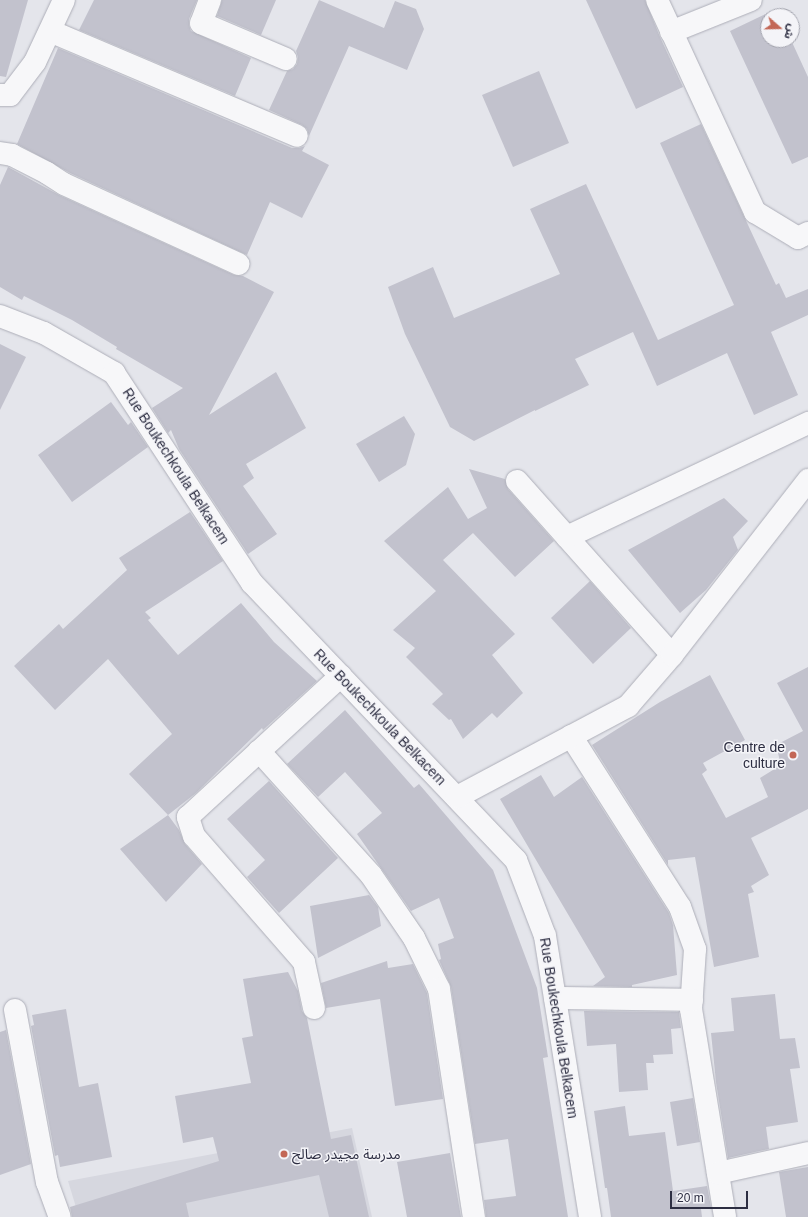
<!DOCTYPE html>
<meta charset="utf-8">
<style>
body{margin:0}
#map{position:relative;width:808px;height:1217px;overflow:hidden;background:#e4e5eb;font-family:Arial,"Noto Sans Arabic",sans-serif}
div>[style]{position:absolute}
.built>*{inset:0;background:#d6d7df}
.building>*{inset:0;background:#c2c2cd}
.roads{filter:drop-shadow(0 0 1px #adaeb8) drop-shadow(0 0 1px #adaeb8)}
.minor>*{height:22px;margin:-11px;padding:0 11px;transform-origin:11px;border-radius:11px;background:#f7f7f9}
.dots>*{width:11px;height:11px;translate:-50% -50%;box-sizing:border-box;border:2px solid #f4f4f8;border-radius:50%}
span{translate:-50% -50%;white-space:nowrap;text-align:center;line-height:1.15;-webkit-text-stroke:3px #f4f4f8;paint-order:stroke}
.street-label{font-size:14px;color:#2d2e42}
.poi-label{font-size:14px;color:#2d2e42}
.right{translate:-100% -50%;text-align:right}
.left{translate:0 -50%;text-align:left}
.north{position:absolute;left:760px;top:8px;width:40px;height:40px;box-sizing:border-box;background:#f4f4f8;border:1px solid #a4a5af;border-radius:50%;rotate:110deg;font-size:11px;font-weight:700;line-height:16px;text-align:center;color:#2d2e42}
.north::after{content:'';display:block;margin:auto;width:14px;height:18px;background:#c36756;clip-path:polygon(50% 0,100% 100%,50% 72%,0 100%)}
.scale{position:absolute;left:670px;top:1191px;width:78px;height:18px;box-sizing:border-box;border:2px solid #2d2e42;border-top:0;padding-left:5px;font-size:12px;line-height:14px;white-space:nowrap;color:#2d2e42;-webkit-text-stroke:3px #f4f4f8;paint-order:stroke}
</style>
<div id="map">
<div class="built">
<div style="clip-path:polygon(352px 1128px,372px 1217px,79px 1217px,68px 1181px)"></div>
</div>
<div class="building">
<div style="clip-path:polygon(0 0,28px 0,6px 77px,0 76px)"></div>
<div style="clip-path:polygon(94px 0,197px 0,189px 19px,189px 25px,191px 31px,251px 58px,235px 96px,79px 30px)"></div>
<div style="clip-path:polygon(222px 0,276px 0,261px 35px,217px 16px)"></div>
<div style="clip-path:polygon(319px 0,384px 28px,395px 1px,416px 9px,424px 29px,407px 70px,349px 46px,309px 136px,307px 129px,302px 125px,269px 110px,287px 71px,293px 69px,297px 64px,298px 57px,296px 51px)"></div>
<div style="clip-path:polygon(586px 0,645px 0,660px 37px,683px 87px,636px 109px)"></div>
<div style="clip-path:polygon(776px 9px,780px 16px,768px 16px,768px 40px,791px 40px,808px 77px,808px 157px,792px 164px,730px 31px)"></div>
<div style="clip-path:polygon(58px 48px,292px 148px,299px 148px,305px 146px,302px 151px,329px 165px,302px 218px,270px 202px,247px 255px,70px 173px,17px 144px)"></div>
<div style="clip-path:polygon(539px 71px,569px 143px,513px 167px,482px 95px)"></div>
<div style="clip-path:polygon(701px 124px,776px 285px,779px 283px,786px 298px,808px 289px,808px 315px,771px 332px,798px 395px,754px 415px,727px 353px,657px 386px,633px 332px,575px 359px,589px 385px,535px 411px,535px 410px,474px 441px,450px 427px,405px 334px,388px 287px,433px 267px,454px 318px,560px 274px,530px 209px,586px 184px,658px 340px,734px 305px,660px 143px)"></div>
<div style="clip-path:polygon(8px 167px,59px 195px,234px 275px,243px 276px,274px 292px,209px 415px,276px 372px,306px 428px,246px 464px,254px 478px,243px 486px,277px 534px,248px 554px,179px 449px,171px 430px,168px 433px,152px 408px,183px 388px,116px 349px,117px 347px,72px 320px,24px 296px,22px 300px,0 287px,0 185px)"></div>
<div style="clip-path:polygon(0 344px,26px 357px,0 410px)"></div>
<div style="clip-path:polygon(111px 402px,128px 425px,131px 422px,148px 447px,72px 502px,38px 455px)"></div>
<div style="clip-path:polygon(404px 416px,415px 434px,406px 465px,379px 482px,356px 444px)"></div>
<div style="clip-path:polygon(469px 469px,505px 479px,508px 489px,554px 541px,515px 577px,473px 533px,443px 560px,515px 634px,492px 655px,523px 693px,497px 718px,492px 713px,463px 739px,451px 719px,449px 720px,432px 704px,443px 694px,406px 657px,415px 648px,393px 630px,436px 591px,384px 541px,448px 487px,468px 519px,487px 508px)"></div>
<div style="clip-path:polygon(724px 498px,748px 521px,733px 537px,738px 550px,706px 590px,680px 613px,628px 550px)"></div>
<div style="clip-path:polygon(190px 512px,223px 561px,145px 612px,151px 618px,148px 620px,178px 655px,241px 603px,274px 642px,317px 681px,263px 730px,262px 728px,196px 793px,168px 815px,129px 774px,172px 734px,108px 659px,55px 710px,14px 666px,59px 624px,63px 629px,127px 570px,119px 558px)"></div>
<div style="clip-path:polygon(590px 581px,631px 628px,593px 664px,551px 618px)"></div>
<div style="clip-path:polygon(808px 667px,808px 809px,751px 838px,769px 875px,751px 886px,754px 892px,748px 894px,759px 957px,714px 967px,695px 857px,668px 860px,668px 865px,592px 745px,660px 702px,710px 675px,745px 740px,703px 763px,707px 770px,702px 774px,726px 818px,768px 797px,760px 778px,781px 765px,776px 745px,803px 731px,777px 683px)"></div>
<div style="clip-path:polygon(345px 710px,414px 788px,419px 784px,493px 870px,537px 988px,548px 1057px,543px 1058px,568px 1217px,486px 1217px,484px 1200px,516px 1196px,508px 1139px,475px 1144px,451px 987px,439px 960px,441px 959px,438px 944px,454px 938px,439px 898px,411px 911px,357px 834px,382px 813px,345px 772px,318px 797px,287px 764px)"></div>
<div style="clip-path:polygon(541px 775px,554px 797px,582px 777px,669px 913px,673px 925px,677px 975px,632px 985px,632px 987px,593px 986px,605px 977px,500px 799px)"></div>
<div style="clip-path:polygon(269px 781px,338px 858px,279px 913px,247px 877px,265px 860px,227px 819px)"></div>
<div style="clip-path:polygon(168px 815px,179px 830px,185px 844px,202px 864px,166px 902px,120px 849px)"></div>
<div style="clip-path:polygon(369px 895px,378px 907px,381px 926px,318px 958px,310px 906px)"></div>
<div style="clip-path:polygon(387px 961px,388px 968px,413px 964px,427px 993px,443px 1099px,395px 1106px,380px 999px,326px 1008px,321px 983px)"></div>
<div style="clip-path:polygon(288px 972px,298px 991px,302px 1011px,307px 1018px,331px 1139px,351px 1135px,369px 1217px,329px 1217px,319px 1175px,186px 1203px,189px 1217px,72px 1217px,70px 1207px,219px 1161px,213px 1137px,183px 1143px,175px 1096px,251px 1083px,242px 1038px,253px 1036px,243px 979px)"></div>
<div style="clip-path:polygon(775px 994px,780px 1039px,795px 1038px,800px 1068px,790px 1069px,798px 1122px,766px 1127px,769px 1149px,728px 1158px,716px 1082px,711px 1033px,734px 1031px,731px 998px)"></div>
<div style="clip-path:polygon(66px 1009px,79px 1087px,98px 1083px,112px 1157px,60px 1167px,58px 1155px,55px 1156px,31px 1026px,34px 1025px,32px 1015px)"></div>
<div style="clip-path:polygon(584px 1011px,679px 1012px,681px 1028px,671px 1029px,673px 1054px,653px 1055px,654px 1063px,646px 1063px,648px 1090px,619px 1092px,616px 1044px,587px 1046px)"></div>
<div style="clip-path:polygon(6px 1030px,31px 1164px,0 1175px,0 1032px)"></div>
<div style="clip-path:polygon(693px 1098px,700px 1142px,677px 1146px,670px 1102px)"></div>
<div style="clip-path:polygon(625px 1106px,629px 1136px,665px 1132px,673px 1191px,707px 1186px,711px 1207px,701px 1209px,702px 1217px,611px 1217px,607px 1188px,605px 1188px,594px 1111px)"></div>
<div style="clip-path:polygon(450px 1153px,461px 1217px,407px 1217px,397px 1162px)"></div>
<div style="clip-path:polygon(808px 1167px,808px 1217px,786px 1217px,779px 1172px)"></div>
</div>
<div class="roads">
<div class="minor">
<div style="left:210px;top:0;width:25px;rotate:111deg"></div>
<div style="left:201px;top:23px;width:92px;rotate:23deg"></div>
<div style="left:657px;top:0;width:234px;rotate:65.2deg"></div>
<div style="left:755px;top:212px;width:50px;rotate:31.2deg"></div>
<div style="left:798px;top:238px;width:11px;rotate:-27deg"></div>
<div style="left:50px;top:31px;width:268px;rotate:23deg"></div>
<div style="left:671px;top:32px;width:86px;rotate:-21.8deg"></div>
<div style="left:0;top:95px;width:10px"></div>
<div style="left:10px;top:95px;width:41px;rotate:-52.9deg"></div>
<div style="left:35px;top:62px;width:68px;rotate:-64.9deg"></div>
<div style="left:0;top:153px;width:12px;rotate:9deg"></div>
<div style="left:12px;top:155px;width:39px;rotate:27deg"></div>
<div style="left:47px;top:173px;width:20px;rotate:33deg"></div>
<div style="left:64px;top:184px;width:192px;rotate:24.6deg"></div>
<div style="left:0;top:316px;width:47px;rotate:21.1deg"></div>
<div style="left:44px;top:333px;width:81px;rotate:29.7deg"></div>
<div style="left:114px;top:373px;width:251px;rotate:56.7deg"></div>
<div style="left:252px;top:583px;width:383px;rotate:46.4deg"></div>
<div style="left:516px;top:860px;width:81px;rotate:69.1deg"></div>
<div style="left:545px;top:936px;width:285px;rotate:80.9deg"></div>
<div style="left:517px;top:481px;width:233px;rotate:48.3deg"></div>
<div style="left:567px;top:537px;width:267px;rotate:-25.3deg"></div>
<div style="left:571px;top:736px;width:203px;rotate:57.5deg"></div>
<div style="left:680px;top:907px;width:45px;rotate:70.3deg"></div>
<div style="left:695px;top:949px;width:60px;rotate:93.8deg"></div>
<div style="left:691px;top:1009px;width:211px;rotate:80.7deg"></div>
<div style="left:259px;top:751px;width:167px;rotate:47.9deg"></div>
<div style="left:371px;top:875px;width:76px;rotate:55.7deg"></div>
<div style="left:414px;top:938px;width:57px;rotate:63.9deg"></div>
<div style="left:439px;top:989px;width:231px;rotate:81.3deg"></div>
<div style="left:457px;top:797px;width:194px;rotate:-28deg"></div>
<div style="left:628px;top:706px;width:67px;rotate:-49.2deg"></div>
<div style="left:672px;top:655px;width:222px;rotate:-52.1deg"></div>
<div style="left:555px;top:998px;width:137px;rotate:0.8deg"></div>
<div style="left:314px;top:1008px;width:47px;rotate:-102.3deg"></div>
<div style="left:304px;top:962px;width:167px;rotate:-131.1deg"></div>
<div style="left:194px;top:836px;width:20px;rotate:-108deg"></div>
<div style="left:188px;top:817px;width:208px;rotate:-42.7deg"></div>
<div style="left:15px;top:1010px;width:175px;rotate:79.5deg"></div>
<div style="left:47px;top:1182px;width:37px;rotate:70deg"></div>
<div style="left:718px;top:1173px;width:92px;rotate:-12.5deg"></div>
</div>
</div>
<div class="dots">
<div style="left:793px;top:755px;background:#c36756"></div>
<div style="left:284px;top:1154px;background:#c36756"></div>
</div>
<div class="street-label">
<span style="left:176px;top:466px;rotate:57deg">Rue Boukechkoula Belkacem</span>
<span style="left:380px;top:717px;rotate:46deg">Rue Boukechkoula Belkacem</span>
<span style="left:559px;top:1028px;rotate:81deg">Rue Boukechkoula Belkacem</span>
</div>
<div class="poi-label">
<span class="right" style="left:785px;top:755px">Centre de<br>culture</span>
<span class="left" style="left:292px;top:1154px">مدرسة مجيدر صالح</span>
</div>
<div class="north">ش</div>
<div class="scale">20 m</div>
</div>
